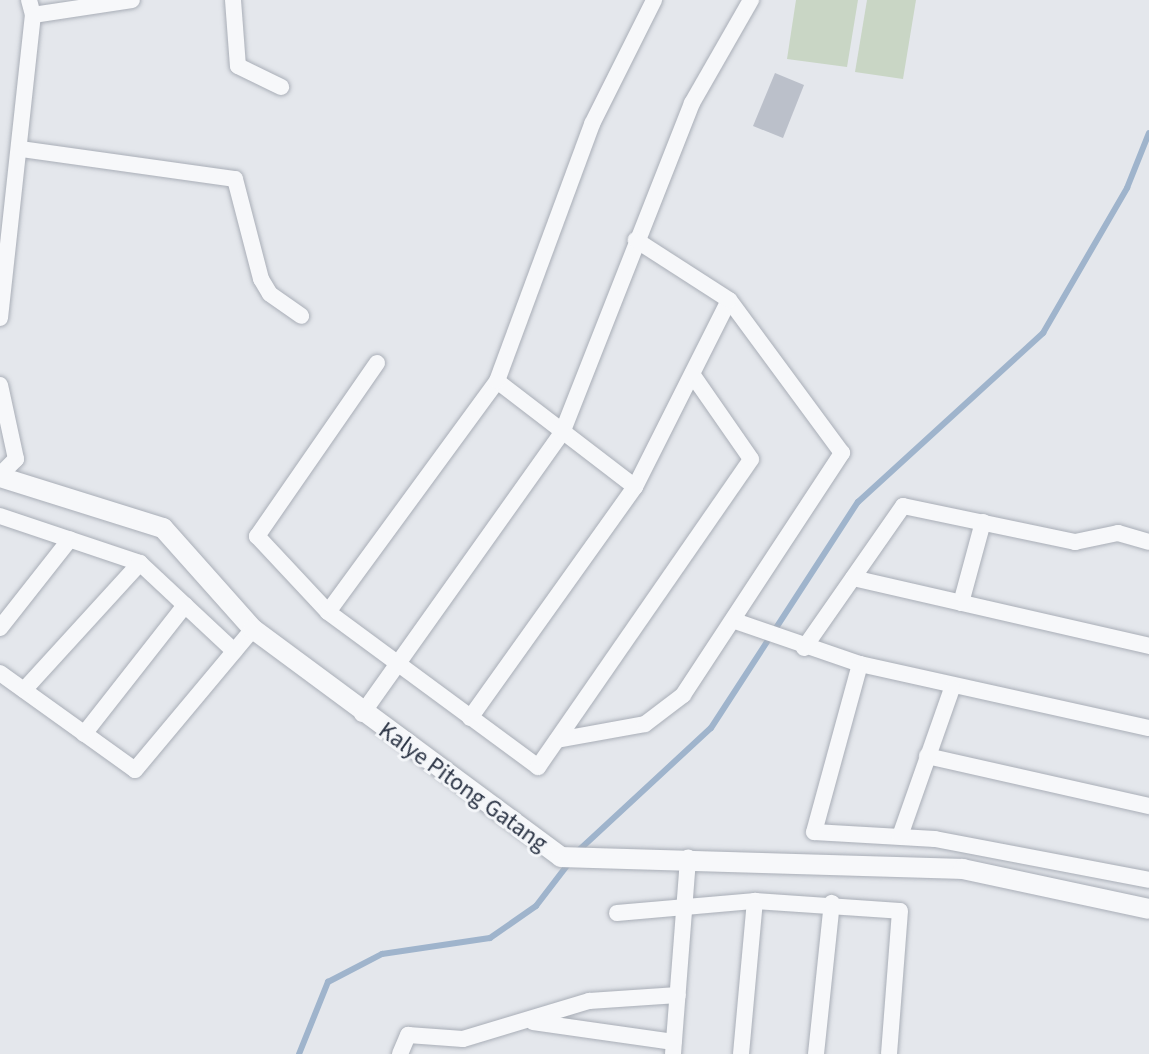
<!DOCTYPE html>
<style>
body{margin:0}
#map{position:relative;width:1149px;height:1054px;overflow:hidden;background:#e4e7ec;font-family:"Source Sans 3",sans-serif}
div>[style]{position:absolute}
.green>*{inset:0;background:#c9d6c5}
.stream>*{height:6px;margin:-3px;padding:0 3px;transform-origin:3px;border-radius:3px;background:#9fb4cc}
.building>*{inset:0;background:#bbc0ca}
.roads{filter:drop-shadow(0 0 2px #a9aeb7) drop-shadow(0 0 2px #a9aeb7)}
.minor>*{height:16px;margin:-8px;padding:0 8px;transform-origin:8px;border-radius:8px;background:#f7f8fa}
.tertiary>*{height:20px;margin:-10px;padding:0 10px;transform-origin:10px;border-radius:10px;background:#f7f8fa}
span{translate:-50% -50%;white-space:nowrap;text-align:center;line-height:1.15;-webkit-text-stroke:6px #f4f6f9;paint-order:stroke}
.street-label{font-size:24px;color:#2b3445}
</style>
<div id="map">
<div class="green">
<div style="clip-path:polygon(796px 0,858px 0,847px 67px,787px 59px)"></div>
<div style="clip-path:polygon(867px 0,916px 0,903px 79px,855px 72px)"></div>
</div>
<div class="stream">
<div style="left:578px;top:851px;width:181px;rotate:-42.8deg"></div>
<div style="left:711px;top:728px;width:270px;rotate:-57deg"></div>
<div style="left:858px;top:502px;width:251px;rotate:-42.4deg"></div>
<div style="left:1043px;top:333px;width:168px;rotate:-59.9deg"></div>
<div style="left:1127px;top:188px;width:59px;rotate:-68.2deg"></div>
<div style="left:299px;top:1054px;width:78px;rotate:-68.1deg"></div>
<div style="left:328px;top:982px;width:61px;rotate:-27.4deg"></div>
<div style="left:382px;top:954px;width:109px;rotate:-8.4deg"></div>
<div style="left:490px;top:938px;width:56px;rotate:-34.8deg"></div>
<div style="left:536px;top:906px;width:54px;rotate:-52.5deg"></div>
</div>
<div class="building">
<div style="clip-path:polygon(775px 73px,804px 85px,783px 138px,753px 126px)"></div>
</div>
<div class="roads">
<div class="minor">
<div style="left:29px;top:0;width:16px;rotate:75deg"></div>
<div style="left:33px;top:15px;width:100px;rotate:-8.6deg"></div>
<div style="left:233px;top:0;width:66px;rotate:85.7deg"></div>
<div style="left:238px;top:66px;width:48px;rotate:26deg"></div>
<div style="left:21px;top:149px;width:216px;rotate:8deg"></div>
<div style="left:235px;top:179px;width:103px;rotate:75.4deg"></div>
<div style="left:261px;top:279px;width:17px;rotate:59deg"></div>
<div style="left:270px;top:294px;width:38px;rotate:35deg"></div>
<div style="left:0;top:318px;width:305px;rotate:-83.8deg"></div>
<div style="left:377px;top:363px;width:211px;rotate:124.7deg"></div>
<div style="left:257px;top:536px;width:104px;rotate:46.9deg"></div>
<div style="left:328px;top:612px;width:261px;rotate:36.4deg"></div>
<div style="left:538px;top:767px;width:374px;rotate:-55.3deg"></div>
<div style="left:751px;top:459px;width:103px;rotate:-124.8deg"></div>
<div style="left:497px;top:381px;width:174px;rotate:37.5deg"></div>
<div style="left:0;top:385px;width:76px;rotate:77.8deg"></div>
<div style="left:16px;top:459px;width:23px;rotate:135deg"></div>
<div style="left:0;top:516px;width:148px;rotate:18.6deg"></div>
<div style="left:140px;top:563px;width:129px;rotate:43.1deg"></div>
<div style="left:853px;top:578px;width:304px;rotate:12.9deg"></div>
<div style="left:961px;top:603px;width:84px;rotate:-74.8deg"></div>
<div style="left:328px;top:612px;width:286px;rotate:-53.8deg"></div>
<div style="left:497px;top:381px;width:274px;rotate:-69.7deg"></div>
<div style="left:592px;top:124px;width:139px;rotate:-63.4deg"></div>
<div style="left:735px;top:621px;width:132px;rotate:19deg"></div>
<div style="left:860px;top:664px;width:296px;rotate:12.5deg"></div>
<div style="left:0;top:628px;width:113px;rotate:-51.8deg"></div>
<div style="left:804px;top:648px;width:173px;rotate:-55.1deg"></div>
<div style="left:903px;top:506px;width:176px;rotate:11.8deg"></div>
<div style="left:1075px;top:542px;width:44px;rotate:-11.8deg"></div>
<div style="left:1118px;top:533px;width:32px;rotate:16deg"></div>
<div style="left:860px;top:664px;width:174px;rotate:105.3deg"></div>
<div style="left:814px;top:832px;width:121px;rotate:3.3deg"></div>
<div style="left:935px;top:839px;width:218px;rotate:10.8deg"></div>
<div style="left:0;top:673px;width:166px;rotate:35.7deg"></div>
<div style="left:135px;top:770px;width:184px;rotate:-50.1deg"></div>
<div style="left:24px;top:690px;width:172px;rotate:-47.6deg"></div>
<div style="left:362px;top:714px;width:345px;rotate:-54.6deg"></div>
<div style="left:562px;top:433px;width:355px;rotate:-68.5deg"></div>
<div style="left:692px;top:103px;width:119px;rotate:-60.2deg"></div>
<div style="left:470px;top:718px;width:284px;rotate:-54.5deg"></div>
<div style="left:635px;top:487px;width:209px;rotate:-63.3deg"></div>
<div style="left:84px;top:734px;width:164px;rotate:-51.9deg"></div>
<div style="left:557px;top:740px;width:89px;rotate:-10.3deg"></div>
<div style="left:645px;top:724px;width:48px;rotate:-37.3deg"></div>
<div style="left:683px;top:695px;width:290px;rotate:-56.7deg"></div>
<div style="left:842px;top:453px;width:190px;rotate:-126.4deg"></div>
<div style="left:729px;top:300px;width:111px;rotate:-147.2deg"></div>
<div style="left:927px;top:756px;width:228px;rotate:12.7deg"></div>
<div style="left:900px;top:836px;width:157px;rotate:-70.6deg"></div>
<div style="left:617px;top:913px;width:139px;rotate:-5deg"></div>
<div style="left:755px;top:901px;width:145px;rotate:3.9deg"></div>
<div style="left:900px;top:911px;width:143px;rotate:94.4deg"></div>
<div style="left:533px;top:1022px;width:142px;rotate:8.1deg"></div>
<div style="left:400px;top:1054px;width:21px;rotate:-67deg"></div>
<div style="left:408px;top:1035px;width:55px;rotate:4.2deg"></div>
<div style="left:463px;top:1039px;width:132px;rotate:-16.8deg"></div>
<div style="left:589px;top:1001px;width:89px;rotate:-3.9deg"></div>
<div style="left:673px;top:1054px;width:197px;rotate:-85.6deg"></div>
<div style="left:741px;top:1054px;width:154px;rotate:-84.8deg"></div>
<div style="left:816px;top:1054px;width:152px;rotate:-84deg"></div>
</div>
<div class="tertiary">
<div style="left:0;top:477px;width:171px;rotate:17.4deg"></div>
<div style="left:163px;top:528px;width:135px;rotate:48.3deg"></div>
<div style="left:253px;top:629px;width:383px;rotate:36.5deg"></div>
<div style="left:561px;top:857px;width:402px;rotate:1.7deg"></div>
<div style="left:963px;top:869px;width:190px;rotate:12.1deg"></div>
</div>
</div>
<div class="street-label">
<span style="left:463px;top:787px;rotate:36deg">Kalye Pitong Gatang</span>
</div>
</div>
